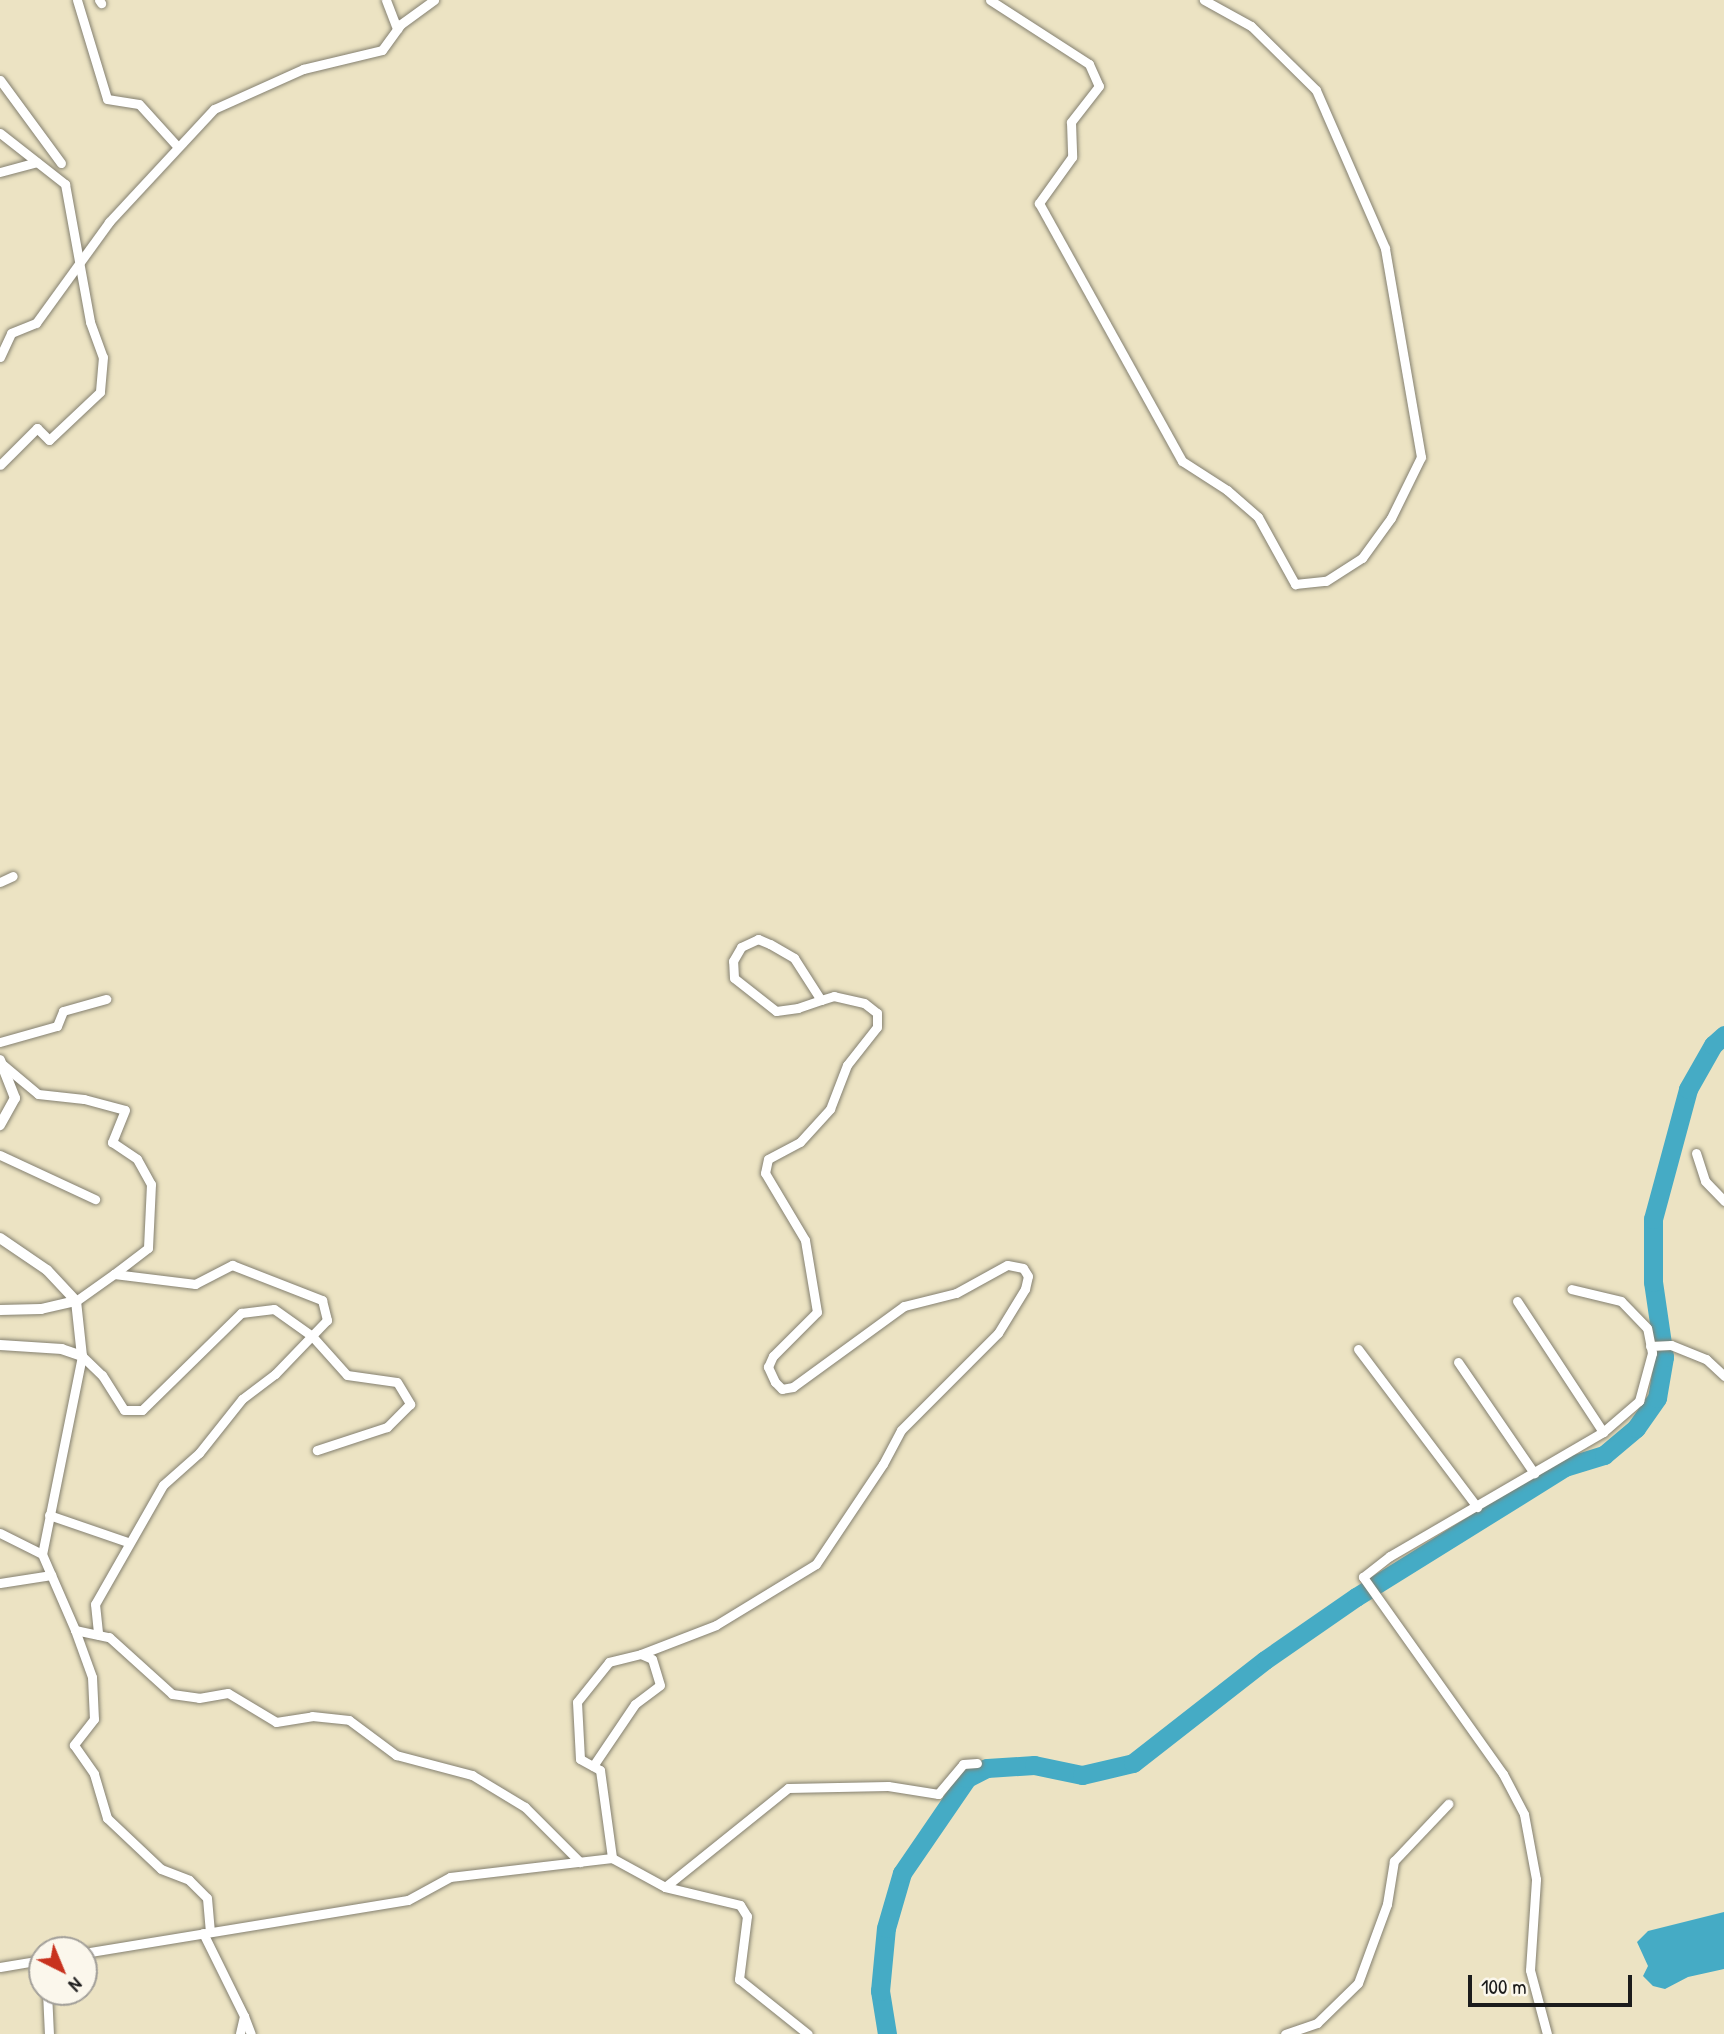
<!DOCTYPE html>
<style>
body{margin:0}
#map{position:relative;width:1724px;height:2034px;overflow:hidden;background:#ece3c3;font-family:"Patrick Hand",sans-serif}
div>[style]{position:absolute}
.water>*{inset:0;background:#45abc5}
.river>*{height:19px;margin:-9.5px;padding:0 9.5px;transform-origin:9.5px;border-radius:9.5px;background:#45abc5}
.roads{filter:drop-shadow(0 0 2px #848070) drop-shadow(0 0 2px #848070)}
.minor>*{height:9px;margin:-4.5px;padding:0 4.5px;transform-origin:4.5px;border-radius:4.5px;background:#fff}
.tertiary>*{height:10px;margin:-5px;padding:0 5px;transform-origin:5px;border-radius:5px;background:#fff}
span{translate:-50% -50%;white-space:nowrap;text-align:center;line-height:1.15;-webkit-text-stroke:5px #fbf7ec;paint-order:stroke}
.north{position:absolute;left:28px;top:1936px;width:70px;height:70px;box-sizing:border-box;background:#fbf7ec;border:2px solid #a29f99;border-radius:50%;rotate:137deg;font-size:19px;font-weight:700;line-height:28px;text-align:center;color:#1c1c1c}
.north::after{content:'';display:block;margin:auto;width:24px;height:32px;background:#c8321e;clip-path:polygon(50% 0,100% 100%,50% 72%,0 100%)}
.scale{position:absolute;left:1468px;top:1975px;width:164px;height:32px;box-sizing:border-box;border:4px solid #1c1c1c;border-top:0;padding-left:9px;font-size:21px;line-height:24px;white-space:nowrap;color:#1c1c1c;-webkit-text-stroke:5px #fbf7ec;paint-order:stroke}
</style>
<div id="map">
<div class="water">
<div style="clip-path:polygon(1724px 1912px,1724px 1969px,1688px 1977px,1665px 1989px,1653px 1986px,1643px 1976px,1648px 1966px,1637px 1942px,1648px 1931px)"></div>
</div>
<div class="river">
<div style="left:887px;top:2034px;width:44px;rotate:-99.2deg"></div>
<div style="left:880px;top:1991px;width:63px;rotate:-84.6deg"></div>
<div style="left:886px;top:1928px;width:57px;rotate:-73.8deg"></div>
<div style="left:902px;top:1873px;width:115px;rotate:-55.6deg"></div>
<div style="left:967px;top:1778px;width:22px;rotate:-27deg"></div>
<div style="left:987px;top:1768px;width:47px;rotate:-3.7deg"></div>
<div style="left:1034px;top:1765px;width:49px;rotate:11.8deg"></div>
<div style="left:1082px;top:1775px;width:52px;rotate:-13.2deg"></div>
<div style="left:1133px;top:1763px;width:167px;rotate:-38deg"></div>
<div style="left:1265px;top:1660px;width:111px;rotate:-34.7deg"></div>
<div style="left:1356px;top:1597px;width:246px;rotate:-31.9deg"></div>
<div style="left:1565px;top:1467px;width:41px;rotate:-17.1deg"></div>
<div style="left:1604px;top:1455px;width:42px;rotate:-40.2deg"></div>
<div style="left:1636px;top:1428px;width:37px;rotate:-55deg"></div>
<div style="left:1657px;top:1398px;width:42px;rotate:-80.3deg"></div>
<div style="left:1664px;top:1357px;width:76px;rotate:-98.3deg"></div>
<div style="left:1653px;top:1282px;width:63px;rotate:-90deg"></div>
<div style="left:1653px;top:1219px;width:135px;rotate:-74.9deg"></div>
<div style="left:1688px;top:1089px;width:51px;rotate:-60.4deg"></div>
<div style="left:1713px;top:1045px;width:15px;rotate:-42deg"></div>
</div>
<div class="roads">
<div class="minor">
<div style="left:77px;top:0;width:103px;rotate:73.1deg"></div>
<div style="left:107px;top:99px;width:32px;rotate:9deg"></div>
<div style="left:139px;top:104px;width:58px;rotate:47.8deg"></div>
<div style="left:99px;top:0;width:4px;rotate:56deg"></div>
<div style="left:386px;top:0;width:31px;rotate:69deg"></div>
<div style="left:990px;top:0;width:118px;rotate:32.9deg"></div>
<div style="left:1089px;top:64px;width:24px;rotate:66deg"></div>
<div style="left:1099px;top:86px;width:46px;rotate:127.9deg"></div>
<div style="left:1071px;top:122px;width:35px;rotate:88deg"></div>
<div style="left:1072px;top:157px;width:57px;rotate:125.7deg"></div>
<div style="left:1039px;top:203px;width:295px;rotate:61deg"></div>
<div style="left:1182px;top:461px;width:54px;rotate:32.8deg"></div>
<div style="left:1227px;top:490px;width:41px;rotate:41.1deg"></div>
<div style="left:1258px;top:517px;width:77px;rotate:61.1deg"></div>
<div style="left:1295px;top:584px;width:31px;rotate:-6deg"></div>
<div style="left:1326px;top:581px;width:43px;rotate:-32.6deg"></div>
<div style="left:1362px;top:558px;width:49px;rotate:-54.1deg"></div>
<div style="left:1391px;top:518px;width:68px;rotate:-63.8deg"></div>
<div style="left:1421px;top:457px;width:212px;rotate:-99.8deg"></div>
<div style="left:1385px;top:248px;width:172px;rotate:-113.6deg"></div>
<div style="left:1316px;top:90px;width:91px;rotate:-135.4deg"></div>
<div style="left:1251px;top:26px;width:54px;rotate:-151deg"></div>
<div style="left:0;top:80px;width:103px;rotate:53.7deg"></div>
<div style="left:0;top:133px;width:83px;rotate:38.1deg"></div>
<div style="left:65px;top:184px;width:140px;rotate:79.7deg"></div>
<div style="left:90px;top:322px;width:37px;rotate:70deg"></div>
<div style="left:103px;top:357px;width:35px;rotate:95deg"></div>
<div style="left:100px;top:392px;width:70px;rotate:136.7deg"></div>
<div style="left:49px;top:440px;width:17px;rotate:-135deg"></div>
<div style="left:37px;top:428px;width:52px;rotate:135deg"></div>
<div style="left:0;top:172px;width:38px;rotate:-15deg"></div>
<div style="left:0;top:357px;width:26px;rotate:-65deg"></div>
<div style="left:11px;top:333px;width:27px;rotate:-22deg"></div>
<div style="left:36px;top:323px;width:125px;rotate:-54.1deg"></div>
<div style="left:109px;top:222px;width:154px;rotate:-47.1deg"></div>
<div style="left:214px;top:109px;width:98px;rotate:-24.2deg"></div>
<div style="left:303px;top:69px;width:81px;rotate:-13.5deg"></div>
<div style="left:382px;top:50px;width:32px;rotate:-54deg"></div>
<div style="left:401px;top:24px;width:41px;rotate:-36deg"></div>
<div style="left:0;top:882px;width:14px;rotate:-25deg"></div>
<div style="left:0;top:1042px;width:59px;rotate:-15.7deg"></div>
<div style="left:57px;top:1026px;width:16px;rotate:-68deg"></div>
<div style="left:63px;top:1011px;width:45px;rotate:-15.6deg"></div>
<div style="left:2px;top:1064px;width:47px;rotate:39.8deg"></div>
<div style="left:38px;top:1094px;width:46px;rotate:6.2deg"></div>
<div style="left:84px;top:1099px;width:42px;rotate:15deg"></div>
<div style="left:125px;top:1110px;width:35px;rotate:112deg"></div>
<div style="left:112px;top:1142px;width:30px;rotate:34deg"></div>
<div style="left:137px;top:1159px;width:29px;rotate:61deg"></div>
<div style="left:151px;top:1184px;width:64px;rotate:92.7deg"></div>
<div style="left:148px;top:1248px;width:43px;rotate:142.6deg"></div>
<div style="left:1696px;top:1153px;width:29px;rotate:72deg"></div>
<div style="left:1705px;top:1181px;width:28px;rotate:46deg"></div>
<div style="left:0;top:1155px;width:105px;rotate:24.9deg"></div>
<div style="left:76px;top:1301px;width:47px;rotate:-35.4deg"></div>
<div style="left:114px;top:1274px;width:82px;rotate:7deg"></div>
<div style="left:195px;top:1284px;width:42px;rotate:-27.2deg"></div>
<div style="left:232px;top:1265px;width:97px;rotate:21.3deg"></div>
<div style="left:322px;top:1300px;width:21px;rotate:76deg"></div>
<div style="left:327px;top:1320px;width:75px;rotate:133.9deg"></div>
<div style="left:275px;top:1374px;width:41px;rotate:142.9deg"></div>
<div style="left:242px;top:1399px;width:69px;rotate:128.5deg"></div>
<div style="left:199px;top:1453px;width:48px;rotate:138.4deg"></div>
<div style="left:163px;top:1485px;width:137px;rotate:119.7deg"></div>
<div style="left:95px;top:1604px;width:31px;rotate:84deg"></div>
<div style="left:1517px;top:1301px;width:157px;rotate:56.7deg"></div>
<div style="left:1650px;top:1346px;width:21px;rotate:-3deg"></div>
<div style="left:1671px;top:1345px;width:38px;rotate:22deg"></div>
<div style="left:1706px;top:1359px;width:25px;rotate:43deg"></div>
<div style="left:1358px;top:1349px;width:198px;rotate:53deg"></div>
<div style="left:82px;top:1356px;width:202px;rotate:101.4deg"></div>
<div style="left:42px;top:1554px;width:83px;rotate:66.5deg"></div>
<div style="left:75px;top:1630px;width:35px;rotate:12deg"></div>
<div style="left:109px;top:1637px;width:85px;rotate:42.1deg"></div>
<div style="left:172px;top:1694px;width:27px;rotate:8deg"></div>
<div style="left:199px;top:1698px;width:29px;rotate:-10deg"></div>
<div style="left:228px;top:1693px;width:56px;rotate:31.1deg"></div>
<div style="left:276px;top:1722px;width:36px;rotate:-9deg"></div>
<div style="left:312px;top:1716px;width:37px;rotate:6deg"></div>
<div style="left:349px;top:1720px;width:59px;rotate:36.7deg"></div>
<div style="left:396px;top:1755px;width:79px;rotate:14.7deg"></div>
<div style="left:472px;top:1775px;width:62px;rotate:31.1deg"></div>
<div style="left:525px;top:1807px;width:78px;rotate:45deg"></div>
<div style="left:82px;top:1356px;width:28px;rotate:44deg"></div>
<div style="left:102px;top:1375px;width:41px;rotate:57.8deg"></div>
<div style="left:124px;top:1410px;width:18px"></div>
<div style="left:142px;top:1410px;width:139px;rotate:-44.4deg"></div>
<div style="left:241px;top:1313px;width:33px;rotate:-7deg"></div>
<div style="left:274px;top:1309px;width:47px;rotate:35.4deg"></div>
<div style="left:312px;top:1336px;width:52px;rotate:48.1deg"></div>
<div style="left:347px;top:1375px;width:50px;rotate:8deg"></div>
<div style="left:397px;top:1382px;width:26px;rotate:59deg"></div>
<div style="left:410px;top:1404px;width:33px;rotate:135deg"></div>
<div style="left:387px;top:1427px;width:74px;rotate:161.8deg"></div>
<div style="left:1458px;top:1362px;width:135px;rotate:55.6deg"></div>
<div style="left:49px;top:1515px;width:83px;rotate:18.9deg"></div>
<div style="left:0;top:1533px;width:47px;rotate:26.6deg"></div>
<div style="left:0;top:1583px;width:52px;rotate:-8.9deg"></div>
<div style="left:75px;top:1630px;width:50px;rotate:70.1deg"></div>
<div style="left:92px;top:1677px;width:42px;rotate:87.3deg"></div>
<div style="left:94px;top:1719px;width:33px;rotate:128deg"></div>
<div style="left:74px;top:1745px;width:35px;rotate:55deg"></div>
<div style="left:94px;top:1774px;width:46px;rotate:73.5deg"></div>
<div style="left:107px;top:1818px;width:74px;rotate:43.4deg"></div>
<div style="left:161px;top:1869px;width:30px;rotate:21deg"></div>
<div style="left:189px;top:1880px;width:25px;rotate:45deg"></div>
<div style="left:207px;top:1898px;width:34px;rotate:85deg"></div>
<div style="left:641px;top:1654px;width:80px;rotate:-21.1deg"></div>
<div style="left:716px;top:1625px;width:117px;rotate:-31.4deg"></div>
<div style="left:816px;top:1564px;width:120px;rotate:-56.2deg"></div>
<div style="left:883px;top:1464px;width:38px;rotate:-62deg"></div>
<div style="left:901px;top:1430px;width:137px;rotate:-45deg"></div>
<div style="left:998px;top:1333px;width:52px;rotate:-58.5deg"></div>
<div style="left:1025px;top:1289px;width:13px;rotate:-77deg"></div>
<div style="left:1028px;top:1276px;width:9px;rotate:-122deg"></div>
<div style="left:1023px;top:1268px;width:16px;rotate:-169deg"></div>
<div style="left:1007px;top:1265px;width:58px;rotate:151.2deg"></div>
<div style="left:956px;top:1293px;width:54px;rotate:166deg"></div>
<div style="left:904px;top:1306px;width:137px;rotate:143.9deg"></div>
<div style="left:793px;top:1387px;width:11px;rotate:170deg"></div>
<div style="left:782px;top:1389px;width:10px;rotate:-135deg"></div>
<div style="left:775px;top:1382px;width:17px;rotate:-115deg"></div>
<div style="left:768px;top:1367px;width:12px;rotate:-66deg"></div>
<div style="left:773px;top:1356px;width:62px;rotate:-45deg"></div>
<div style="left:817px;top:1312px;width:73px;rotate:-99.5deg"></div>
<div style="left:805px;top:1240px;width:78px;rotate:-120.8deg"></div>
<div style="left:765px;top:1173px;width:14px;rotate:-78deg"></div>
<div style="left:768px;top:1159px;width:36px;rotate:-28deg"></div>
<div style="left:800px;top:1142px;width:45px;rotate:-47.7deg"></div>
<div style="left:830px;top:1109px;width:47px;rotate:-68.9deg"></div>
<div style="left:847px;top:1065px;width:48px;rotate:-51.7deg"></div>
<div style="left:877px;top:1027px;width:14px;rotate:-90deg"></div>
<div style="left:877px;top:1013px;width:16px;rotate:-142deg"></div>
<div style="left:864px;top:1003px;width:31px;rotate:-167deg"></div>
<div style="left:834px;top:996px;width:14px;rotate:163deg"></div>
<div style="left:821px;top:1000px;width:24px;rotate:161deg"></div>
<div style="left:798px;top:1008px;width:22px;rotate:172deg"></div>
<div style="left:776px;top:1011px;width:53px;rotate:-141.8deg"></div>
<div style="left:734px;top:978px;width:17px;rotate:-93deg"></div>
<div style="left:733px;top:961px;width:16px;rotate:-60deg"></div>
<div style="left:741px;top:947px;width:19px;rotate:-25deg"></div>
<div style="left:758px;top:939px;width:13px;rotate:23deg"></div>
<div style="left:770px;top:944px;width:28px;rotate:30deg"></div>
<div style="left:794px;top:958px;width:50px;rotate:57.3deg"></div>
<div style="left:593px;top:1766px;width:75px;rotate:-55.9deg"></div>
<div style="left:635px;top:1704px;width:31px;rotate:-37deg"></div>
<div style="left:660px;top:1685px;width:27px;rotate:-107deg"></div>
<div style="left:652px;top:1659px;width:12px;rotate:-156deg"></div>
<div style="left:641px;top:1654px;width:33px;rotate:166deg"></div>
<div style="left:609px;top:1662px;width:51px;rotate:128.7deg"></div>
<div style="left:577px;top:1702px;width:57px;rotate:87deg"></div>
<div style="left:580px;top:1759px;width:23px;rotate:29deg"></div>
<div style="left:600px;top:1770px;width:89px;rotate:82.2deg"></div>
<div style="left:665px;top:1887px;width:158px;rotate:-38.8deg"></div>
<div style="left:788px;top:1788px;width:100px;rotate:-1.1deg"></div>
<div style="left:888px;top:1786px;width:51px;rotate:9.1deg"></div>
<div style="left:938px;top:1794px;width:39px;rotate:-50deg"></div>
<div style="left:963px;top:1764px;width:14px;rotate:-4deg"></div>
<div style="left:203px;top:1933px;width:93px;rotate:63.7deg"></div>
<div style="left:244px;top:2016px;width:18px;rotate:103deg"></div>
<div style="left:84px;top:1953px;width:328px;rotate:-9.3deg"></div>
<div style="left:408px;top:1900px;width:48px;rotate:-28.7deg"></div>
<div style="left:450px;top:1877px;width:163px;rotate:-6.7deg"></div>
<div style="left:612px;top:1858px;width:60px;rotate:28.7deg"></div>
<div style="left:665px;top:1887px;width:77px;rotate:13.5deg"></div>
<div style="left:740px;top:1905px;width:13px;rotate:58deg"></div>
<div style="left:747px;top:1916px;width:64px;rotate:97.2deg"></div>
<div style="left:739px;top:1979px;width:88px;rotate:38.6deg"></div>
<div style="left:0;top:1967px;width:43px;rotate:-9.5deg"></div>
<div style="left:47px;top:1992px;width:42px;rotate:87.3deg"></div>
<div style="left:244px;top:2016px;width:19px;rotate:69deg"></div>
<div style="left:1285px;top:2034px;width:34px;rotate:-19deg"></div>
<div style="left:1317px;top:2023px;width:57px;rotate:-44.3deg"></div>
<div style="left:1358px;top:1983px;width:84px;rotate:-69.8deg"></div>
<div style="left:1387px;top:1904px;width:44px;rotate:-80.8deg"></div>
<div style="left:1394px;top:1861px;width:79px;rotate:-46.5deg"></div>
<div style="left:1547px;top:2034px;width:66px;rotate:-104.9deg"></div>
<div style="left:1530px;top:1970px;width:91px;rotate:-86.2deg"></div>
<div style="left:1536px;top:1879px;width:66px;rotate:-100.5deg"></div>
<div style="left:1524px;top:1814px;width:45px;rotate:-117.7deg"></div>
<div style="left:1503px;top:1774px;width:242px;rotate:-125.4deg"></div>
<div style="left:1363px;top:1577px;width:34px;rotate:-38deg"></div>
<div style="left:1390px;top:1556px;width:246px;rotate:-30.2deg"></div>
<div style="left:1603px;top:1432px;width:48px;rotate:-40.7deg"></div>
<div style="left:1639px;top:1401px;width:50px;rotate:-74.8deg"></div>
<div style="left:1652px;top:1353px;width:25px;rotate:-101deg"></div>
<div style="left:1647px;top:1328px;width:37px;rotate:-134deg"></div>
<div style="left:1621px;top:1301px;width:51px;rotate:-166.5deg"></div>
</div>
<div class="tertiary">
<div style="left:0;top:1060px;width:41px;rotate:68.5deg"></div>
<div style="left:15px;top:1098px;width:31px;rotate:119deg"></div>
<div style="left:0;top:1238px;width:57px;rotate:34.2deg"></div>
<div style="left:47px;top:1270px;width:42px;rotate:46.9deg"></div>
<div style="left:76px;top:1301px;width:55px;rotate:83.8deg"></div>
<div style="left:82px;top:1356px;width:21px;rotate:-161deg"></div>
<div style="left:62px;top:1349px;width:62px;rotate:-176.3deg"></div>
<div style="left:0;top:1310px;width:41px;rotate:-1.4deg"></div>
<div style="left:41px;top:1309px;width:36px;rotate:-13deg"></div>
</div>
</div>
<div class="north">N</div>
<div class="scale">100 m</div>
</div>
